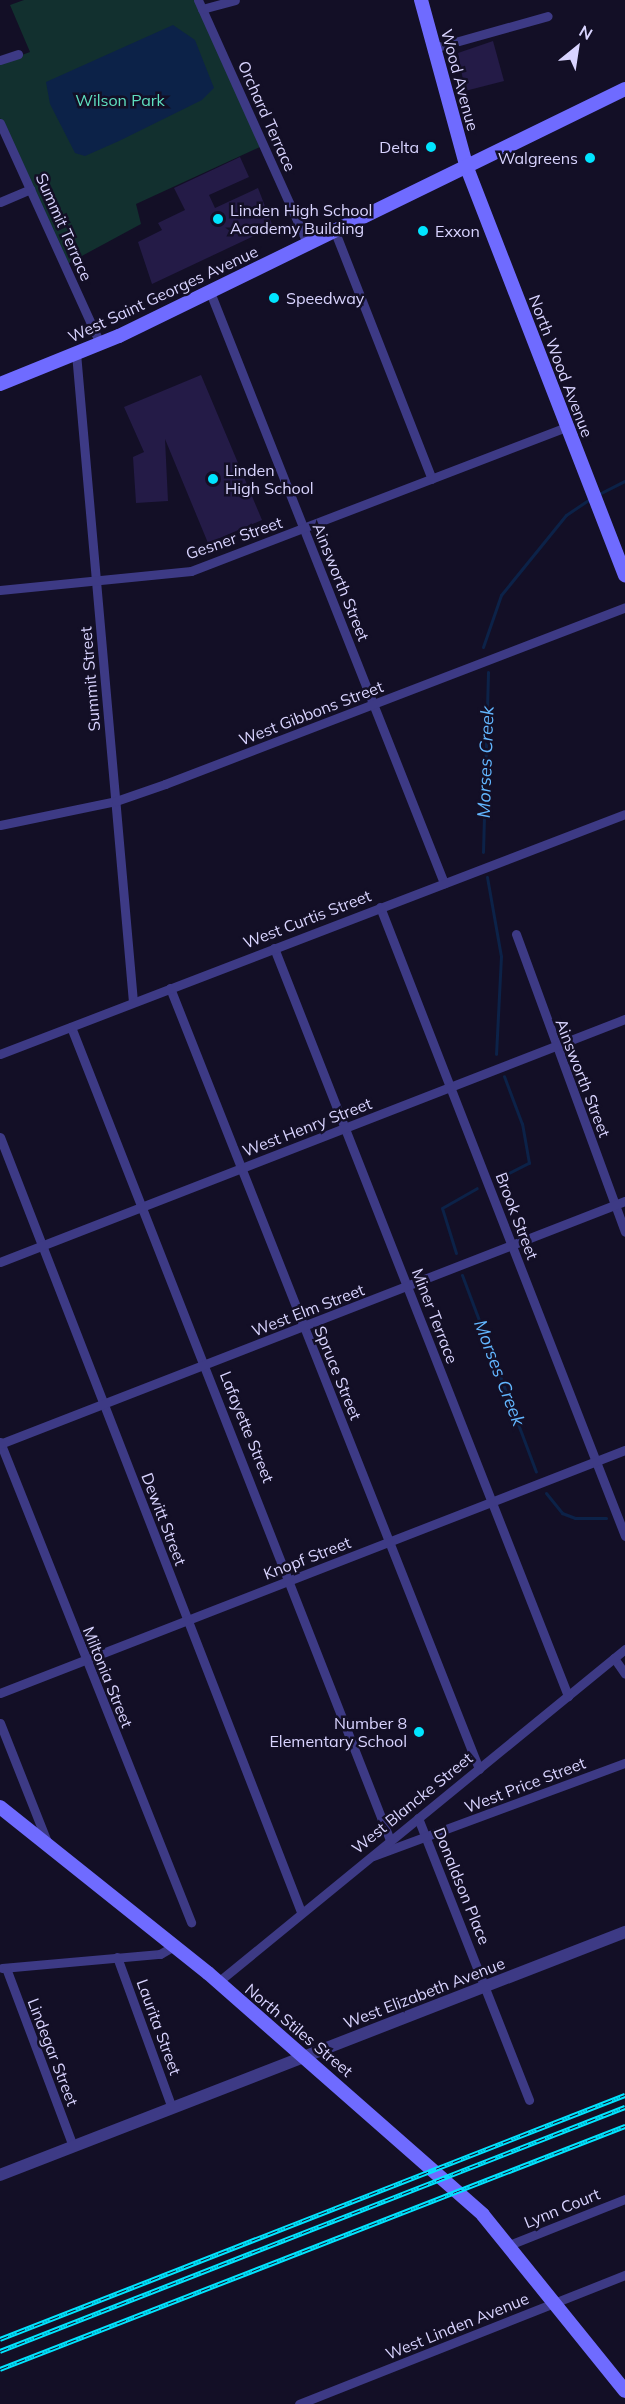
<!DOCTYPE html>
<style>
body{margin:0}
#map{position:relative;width:625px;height:2404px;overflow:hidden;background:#130f26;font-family:Mulish,sans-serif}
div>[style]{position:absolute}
.green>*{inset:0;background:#12302f}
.water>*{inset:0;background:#0c2248}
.stream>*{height:3px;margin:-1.5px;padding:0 1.5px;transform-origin:1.5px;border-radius:1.5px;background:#0c2248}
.building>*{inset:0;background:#241b47}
.minor>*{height:9px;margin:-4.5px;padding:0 4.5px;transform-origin:4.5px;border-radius:4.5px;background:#3d3a85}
.tertiary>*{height:12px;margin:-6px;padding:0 6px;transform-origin:6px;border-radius:6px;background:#3d3a85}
.secondary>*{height:14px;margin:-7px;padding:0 7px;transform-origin:7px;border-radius:7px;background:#6f6bff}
.rail>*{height:5px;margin-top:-2.5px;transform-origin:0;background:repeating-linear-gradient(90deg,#130f26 0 9px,#00e5ff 0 18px);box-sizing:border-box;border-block:2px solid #00e5ff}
.dots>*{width:16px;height:16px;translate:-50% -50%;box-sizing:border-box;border:3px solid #130f26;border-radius:50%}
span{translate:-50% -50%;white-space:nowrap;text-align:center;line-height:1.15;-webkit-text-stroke:5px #130f26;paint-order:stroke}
.street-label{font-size:16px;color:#d9d4ff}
.park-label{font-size:16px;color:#5fe0c0}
.poi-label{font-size:16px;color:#d9d4ff}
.right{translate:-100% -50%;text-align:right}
.left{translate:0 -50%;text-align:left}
.water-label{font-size:18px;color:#62b6ff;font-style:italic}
.north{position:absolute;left:547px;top:18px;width:60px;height:60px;-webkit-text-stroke:4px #130f26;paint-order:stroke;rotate:30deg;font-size:16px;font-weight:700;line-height:24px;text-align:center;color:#d9d4ff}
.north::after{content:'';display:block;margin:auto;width:21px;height:27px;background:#d9d4ff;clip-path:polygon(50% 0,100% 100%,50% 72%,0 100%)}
</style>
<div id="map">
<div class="green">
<div style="clip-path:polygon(24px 0,195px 0,262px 146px,136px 204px,141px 224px,67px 264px,0 118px,0 63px,30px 52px,10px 5px)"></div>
</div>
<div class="water">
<div style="clip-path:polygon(173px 25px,195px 40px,214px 88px,202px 100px,119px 141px,85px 156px,75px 153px,50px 104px,46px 82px)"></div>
</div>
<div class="stream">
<div style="left:597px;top:495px;width:31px;rotate:-27deg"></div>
<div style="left:483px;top:647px;width:55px;rotate:-70.9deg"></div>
<div style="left:501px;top:595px;width:103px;rotate:-50.9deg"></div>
<div style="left:566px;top:515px;width:30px;rotate:-34deg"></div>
<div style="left:483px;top:852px;width:180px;rotate:-88.4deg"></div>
<div style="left:487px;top:877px;width:80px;rotate:80deg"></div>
<div style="left:501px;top:956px;width:98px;rotate:92.9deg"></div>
<div style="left:497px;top:1179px;width:36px;rotate:-27deg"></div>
<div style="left:529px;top:1163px;width:40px;rotate:-100deg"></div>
<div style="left:522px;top:1124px;width:51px;rotate:-110.6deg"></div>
<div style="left:456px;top:1253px;width:47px;rotate:-107.3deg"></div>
<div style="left:442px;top:1208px;width:40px;rotate:-29.7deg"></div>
<div style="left:462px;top:1275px;width:210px;rotate:69.4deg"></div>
<div style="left:546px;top:1493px;width:26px;rotate:51deg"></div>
<div style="left:562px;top:1513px;width:14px;rotate:21deg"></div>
<div style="left:575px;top:1518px;width:31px"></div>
</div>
<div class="building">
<div style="clip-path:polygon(493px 41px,504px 81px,465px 91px,458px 53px)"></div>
<div style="clip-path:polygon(240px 157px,249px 177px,209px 195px,215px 208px,258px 188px,273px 227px,152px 284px,138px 242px,162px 230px,158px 223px,185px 210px,174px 188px)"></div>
<div style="clip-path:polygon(201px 375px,262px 520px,208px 543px,165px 439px,168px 501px,136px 503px,133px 457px,144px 452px,124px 407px)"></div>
</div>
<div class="minor">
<div style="left:198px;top:0;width:269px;rotate:65.8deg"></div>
<div style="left:202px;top:9px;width:34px;rotate:-15deg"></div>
<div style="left:434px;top:48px;width:118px;rotate:-15.7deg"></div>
<div style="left:0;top:60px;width:19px;rotate:-18deg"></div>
<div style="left:0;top:123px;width:242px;rotate:65.6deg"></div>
<div style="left:0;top:202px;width:33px;rotate:-23deg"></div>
<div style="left:335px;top:232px;width:265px;rotate:68.6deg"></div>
<div style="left:210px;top:292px;width:636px;rotate:68.4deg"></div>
<div style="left:76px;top:353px;width:651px;rotate:84.98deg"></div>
<div style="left:0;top:590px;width:192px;rotate:-5.7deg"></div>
<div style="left:191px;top:571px;width:403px;rotate:-21deg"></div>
<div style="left:0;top:825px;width:118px;rotate:-11.7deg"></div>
<div style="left:116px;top:801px;width:52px;rotate:-19.1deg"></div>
<div style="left:165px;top:784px;width:493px;rotate:-21deg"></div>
<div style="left:380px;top:907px;width:675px;rotate:68.72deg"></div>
<div style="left:516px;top:934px;width:317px;rotate:69.9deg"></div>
<div style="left:274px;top:948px;width:804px;rotate:68.54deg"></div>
<div style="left:170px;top:988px;width:840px;rotate:68.41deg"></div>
<div style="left:71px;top:1027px;width:873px;rotate:68.58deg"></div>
<div style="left:0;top:1054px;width:669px;rotate:-21.01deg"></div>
<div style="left:0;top:1137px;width:831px;rotate:68.77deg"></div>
<div style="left:0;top:1262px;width:671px;rotate:-21.25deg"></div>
<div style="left:0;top:1442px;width:517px;rotate:68.3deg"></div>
<div style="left:0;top:1444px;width:671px;rotate:-21.25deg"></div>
<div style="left:614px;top:1658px;width:19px;rotate:55deg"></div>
<div style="left:0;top:1693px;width:671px;rotate:-21.25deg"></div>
<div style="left:0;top:1723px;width:130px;rotate:68.4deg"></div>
<div style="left:418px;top:1818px;width:303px;rotate:68.5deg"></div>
<div style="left:373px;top:1856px;width:269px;rotate:-20.3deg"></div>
<div style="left:117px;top:1957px;width:161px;rotate:70deg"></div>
<div style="left:2px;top:1968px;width:159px;rotate:-5.1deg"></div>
<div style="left:160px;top:1954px;width:16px;rotate:-30deg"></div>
<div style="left:6px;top:1968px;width:190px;rotate:69.4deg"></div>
<div style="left:218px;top:1982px;width:526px;rotate:-39.29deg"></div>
<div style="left:509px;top:2245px;width:125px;rotate:-21.6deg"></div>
<div style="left:299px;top:2404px;width:351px;rotate:-21.6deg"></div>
</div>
<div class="tertiary">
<div style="left:0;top:2175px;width:671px;rotate:-21.25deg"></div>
</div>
<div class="secondary">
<div style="left:421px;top:0;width:174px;rotate:74.7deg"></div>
<div style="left:467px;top:168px;width:437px;rotate:68.8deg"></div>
<div style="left:0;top:384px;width:128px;rotate:-22deg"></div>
<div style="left:119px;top:336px;width:563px;rotate:-26.02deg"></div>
<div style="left:0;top:1807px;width:266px;rotate:38.6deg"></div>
<div style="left:208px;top:1973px;width:366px;rotate:41.3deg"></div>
<div style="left:483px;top:2215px;width:226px;rotate:51.1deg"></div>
</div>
<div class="rail">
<div style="left:0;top:2339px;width:671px;rotate:-21.33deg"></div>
<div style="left:0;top:2351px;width:671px;rotate:-21.33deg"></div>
<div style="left:0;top:2369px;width:671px;rotate:-21.25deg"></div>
</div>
<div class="dots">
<div style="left:431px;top:147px;background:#00e5ff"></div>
<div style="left:590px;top:158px;background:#00e5ff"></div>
<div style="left:218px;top:219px;background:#00e5ff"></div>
<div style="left:423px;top:231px;background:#00e5ff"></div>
<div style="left:274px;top:298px;background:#00e5ff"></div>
<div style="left:213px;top:479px;background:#00e5ff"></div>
<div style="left:419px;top:1732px;background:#00e5ff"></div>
</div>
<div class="street-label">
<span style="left:460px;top:80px;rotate:75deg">Wood Avenue</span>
<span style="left:267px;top:116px;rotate:66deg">Orchard Terrace</span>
<span style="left:64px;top:227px;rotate:66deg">Summit Terrace</span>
<span style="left:163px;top:294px;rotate:-25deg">West Saint Georges Avenue</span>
<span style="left:561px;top:366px;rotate:69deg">North Wood Avenue</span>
<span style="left:234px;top:538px;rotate:-19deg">Gesner Street</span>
<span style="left:341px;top:582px;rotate:68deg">Ainsworth Street</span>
<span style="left:90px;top:679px;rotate:-95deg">Summit Street</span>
<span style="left:311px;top:713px;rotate:-21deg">West Gibbons Street</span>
<span style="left:307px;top:919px;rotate:-21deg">West Curtis Street</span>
<span style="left:583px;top:1078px;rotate:69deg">Ainsworth Street</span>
<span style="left:307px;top:1127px;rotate:-21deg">West Henry Street</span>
<span style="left:517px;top:1216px;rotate:69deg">Brook Street</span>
<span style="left:308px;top:1310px;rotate:-21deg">West Elm Street</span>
<span style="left:435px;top:1316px;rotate:69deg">Miner Terrace</span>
<span style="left:338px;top:1373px;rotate:68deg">Spruce Street</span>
<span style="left:247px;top:1427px;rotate:68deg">Lafayette Street</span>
<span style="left:164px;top:1519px;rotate:69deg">Dewitt Street</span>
<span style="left:307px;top:1558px;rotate:-21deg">Knopf Street</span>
<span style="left:108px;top:1677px;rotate:68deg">Miltonia Street</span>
<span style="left:525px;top:1785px;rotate:-21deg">West Price Street</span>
<span style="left:412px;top:1803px;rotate:-39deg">West Blancke Street</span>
<span style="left:462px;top:1886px;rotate:68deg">Donaldson Place</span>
<span style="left:424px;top:1993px;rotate:-21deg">West Elizabeth Avenue</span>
<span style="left:159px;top:2027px;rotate:70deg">Laurita Street</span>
<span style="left:299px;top:2030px;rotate:40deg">North Stiles Street</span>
<span style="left:53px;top:2052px;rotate:69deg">Lindegar Street</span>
<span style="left:562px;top:2208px;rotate:-22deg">Lynn Court</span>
<span style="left:457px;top:2326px;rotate:-22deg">West Linden Avenue</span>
</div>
<div class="park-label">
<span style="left:120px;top:100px">Wilson Park</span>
</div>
<div class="poi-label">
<span class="right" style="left:419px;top:147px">Delta</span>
<span class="right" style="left:578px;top:158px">Walgreens</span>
<span class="left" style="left:230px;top:219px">Linden High School<br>Academy Building</span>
<span class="left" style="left:435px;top:231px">Exxon</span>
<span class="left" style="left:286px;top:298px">Speedway</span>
<span class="left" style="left:225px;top:479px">Linden<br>High School</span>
<span class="right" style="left:407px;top:1732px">Number 8<br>Elementary School</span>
</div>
<div class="water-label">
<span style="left:486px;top:762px;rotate:-88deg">Morses Creek</span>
<span style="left:499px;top:1373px;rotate:69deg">Morses Creek</span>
</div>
<div class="north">N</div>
</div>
